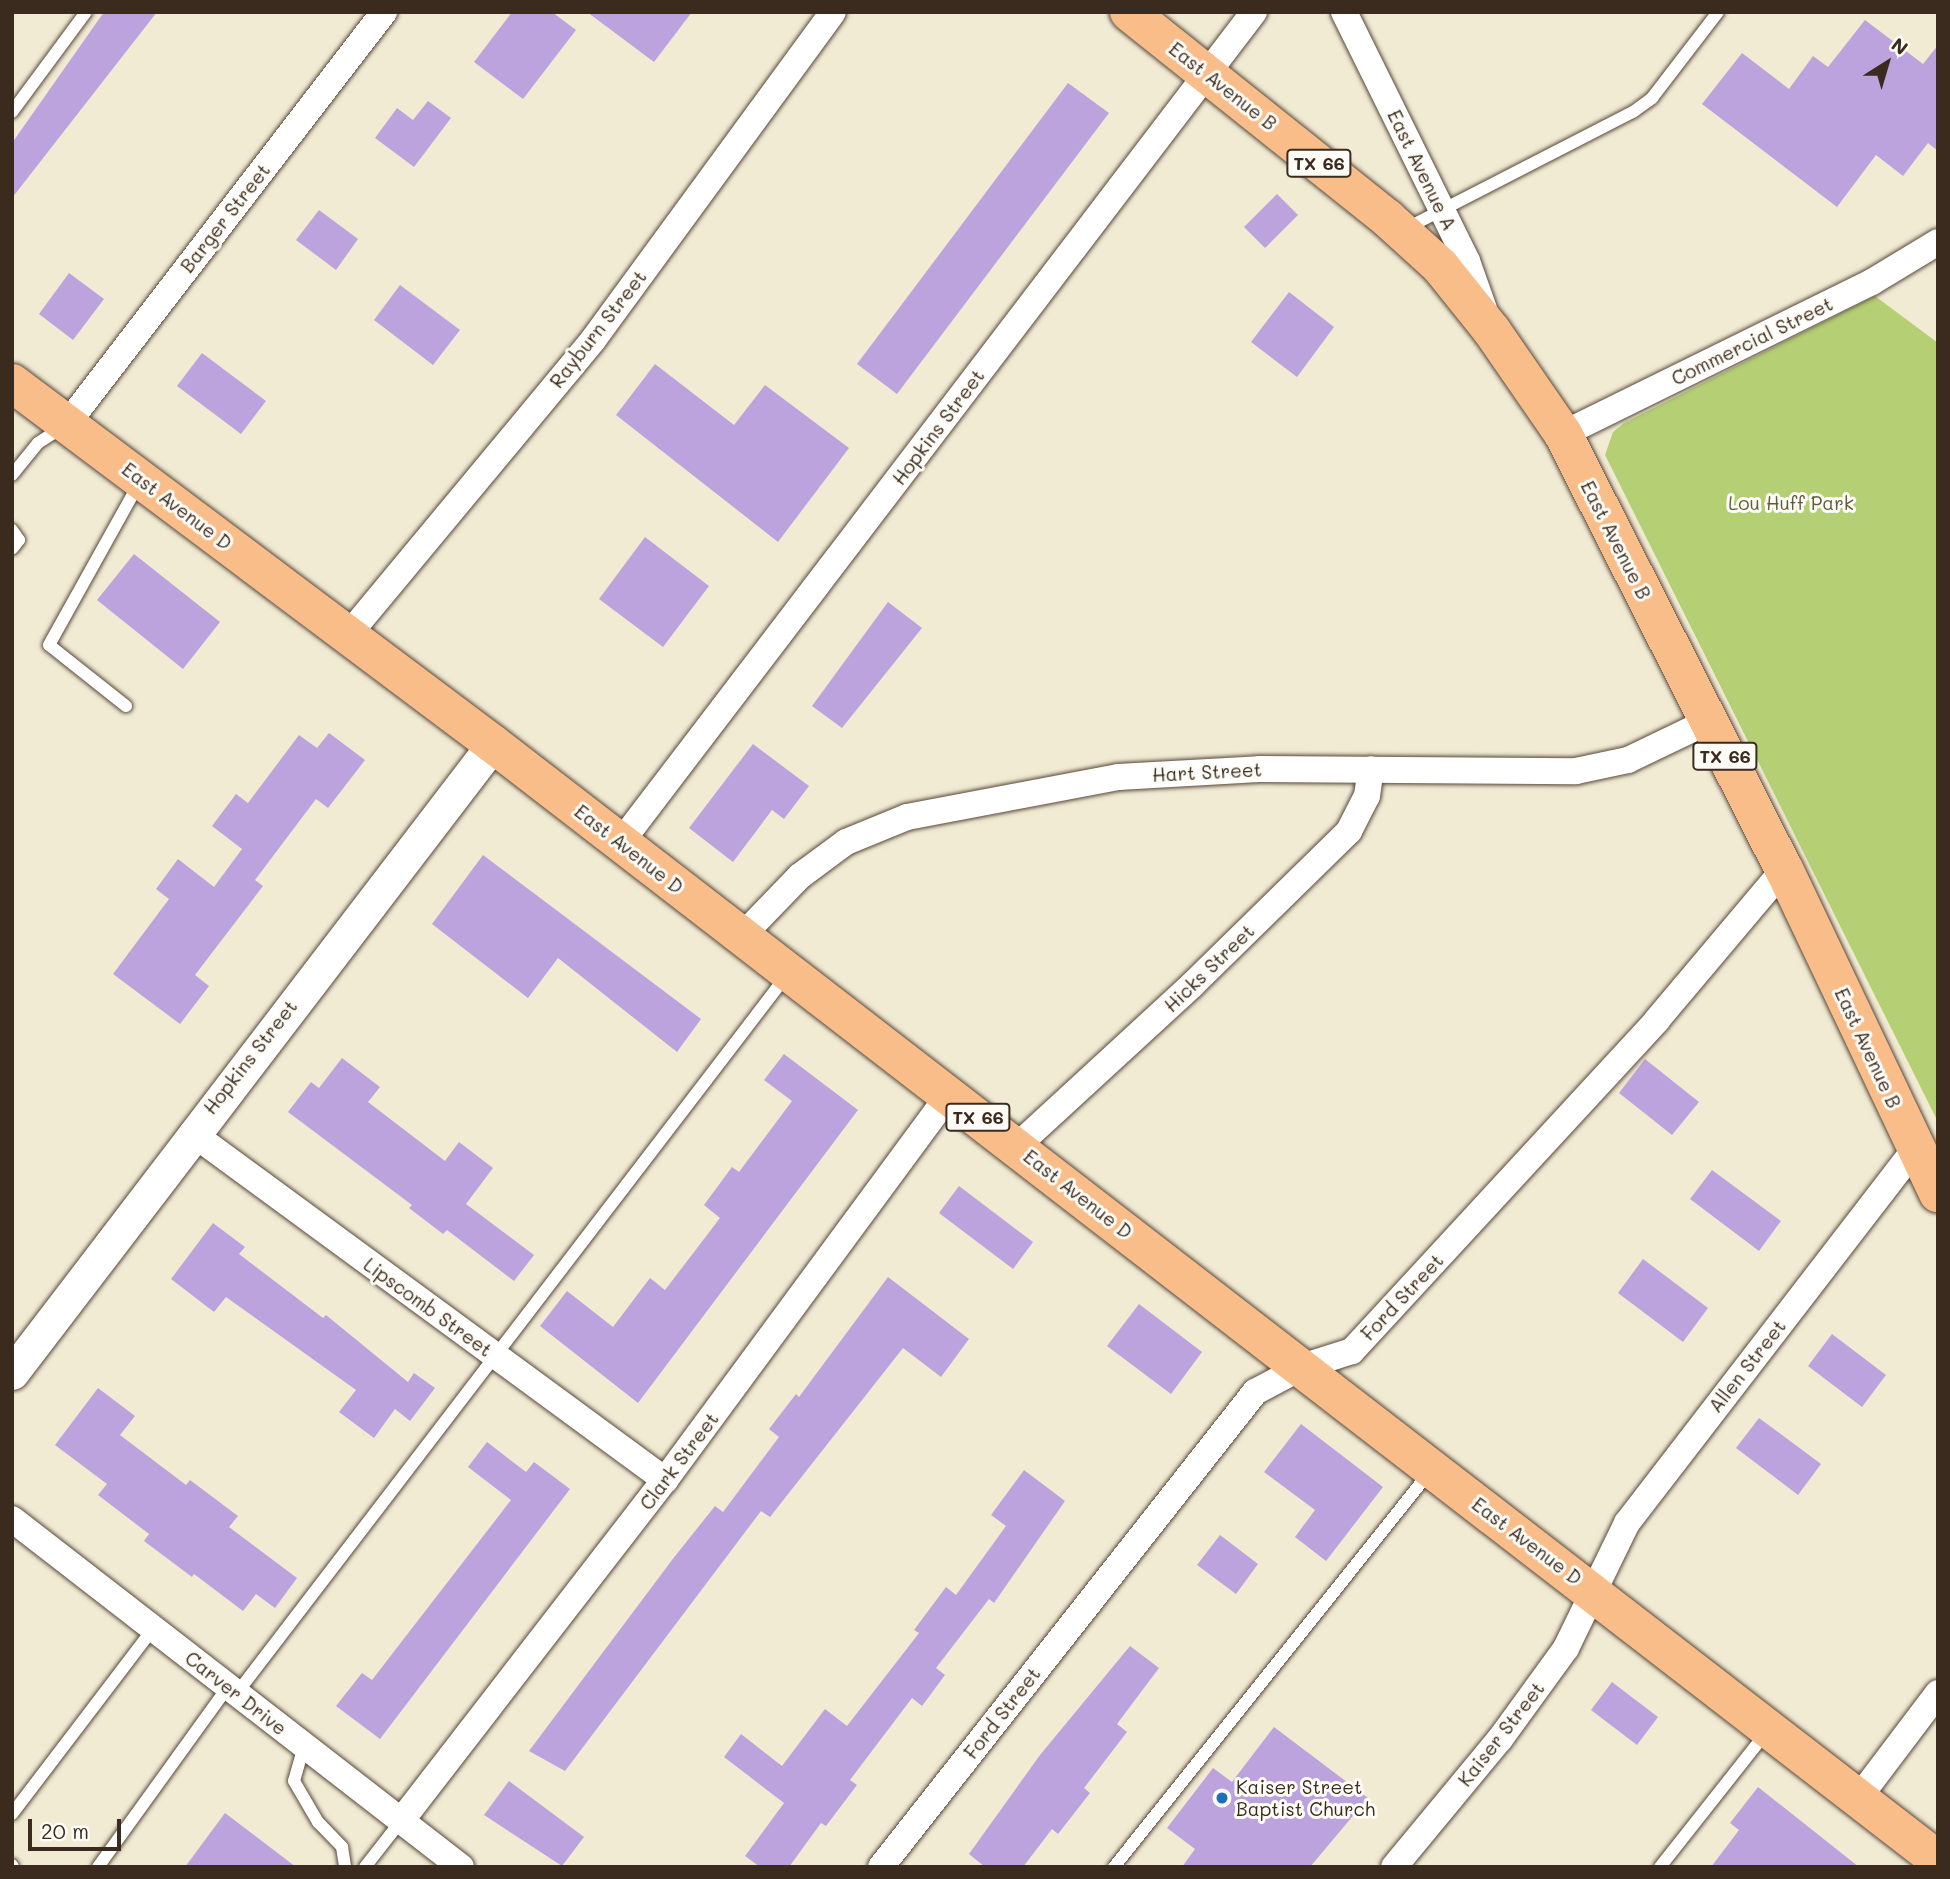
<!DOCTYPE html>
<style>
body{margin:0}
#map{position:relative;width:1950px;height:1879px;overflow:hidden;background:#f2ebd4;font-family:Mali,sans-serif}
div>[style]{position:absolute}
.green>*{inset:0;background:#b4cf74}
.building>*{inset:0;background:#bda3dd}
.roads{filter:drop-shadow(0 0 2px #564739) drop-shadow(0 0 2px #564739)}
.service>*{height:12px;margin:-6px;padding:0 6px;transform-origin:6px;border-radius:6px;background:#fff}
.minor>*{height:26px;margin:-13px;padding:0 13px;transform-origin:13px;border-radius:13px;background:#fff}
.tertiary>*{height:33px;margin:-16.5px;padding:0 16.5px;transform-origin:16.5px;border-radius:16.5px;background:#fff}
.primary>*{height:38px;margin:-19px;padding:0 19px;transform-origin:19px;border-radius:19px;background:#f9bd89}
.dots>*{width:19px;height:19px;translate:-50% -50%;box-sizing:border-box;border:4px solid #fdfcf7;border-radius:50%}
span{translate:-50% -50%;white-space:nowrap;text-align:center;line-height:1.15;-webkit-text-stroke:6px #fdfcf7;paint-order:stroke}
.shield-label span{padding:2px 5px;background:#fdfcf7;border:2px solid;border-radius:5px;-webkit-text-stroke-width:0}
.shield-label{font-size:18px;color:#3b2a1e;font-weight:700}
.street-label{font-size:19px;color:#3b2a1e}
.park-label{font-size:19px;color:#5f5c38}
.poi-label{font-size:19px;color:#3b2a1e}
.left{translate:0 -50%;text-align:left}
.frame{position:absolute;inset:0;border:14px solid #3b2a1e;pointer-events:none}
.north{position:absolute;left:1852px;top:28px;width:70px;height:70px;-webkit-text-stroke:5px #fdfcf7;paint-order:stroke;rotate:37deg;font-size:19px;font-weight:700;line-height:28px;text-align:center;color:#3b2a1e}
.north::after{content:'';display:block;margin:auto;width:24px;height:32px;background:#3b2a1e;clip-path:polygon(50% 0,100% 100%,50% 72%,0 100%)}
.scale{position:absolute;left:28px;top:1819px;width:93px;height:32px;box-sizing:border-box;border:4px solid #3b2a1e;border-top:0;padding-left:9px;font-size:21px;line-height:24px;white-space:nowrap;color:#3b2a1e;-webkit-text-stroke:5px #fdfcf7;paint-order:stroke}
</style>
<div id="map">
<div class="green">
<div style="clip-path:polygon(1875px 296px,1938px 343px,1938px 1122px,1605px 455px,1613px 432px,1624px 423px)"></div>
</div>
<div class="building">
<div style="clip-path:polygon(104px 12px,157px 12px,12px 198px,12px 143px)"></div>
<div style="clip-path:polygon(512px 12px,552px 12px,576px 30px,523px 99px,474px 62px)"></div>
<div style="clip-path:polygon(587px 12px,692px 12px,654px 62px)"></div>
<div style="clip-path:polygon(1865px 20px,1923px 64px,1938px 45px,1938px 151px,1928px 143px,1903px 176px,1876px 155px,1837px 207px,1702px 104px,1742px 53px,1789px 89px,1813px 56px,1828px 67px)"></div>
<div style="clip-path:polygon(1068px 83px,1109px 113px,897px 394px,857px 364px)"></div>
<div style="clip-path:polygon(428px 101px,451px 118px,414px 167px,375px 138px,397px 108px,413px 120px)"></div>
<div style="clip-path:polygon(1277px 194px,1298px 215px,1265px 248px,1244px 227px)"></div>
<div style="clip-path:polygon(319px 210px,358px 239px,336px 270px,296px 240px)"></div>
<div style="clip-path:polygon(69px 273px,104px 299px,73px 340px,39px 314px)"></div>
<div style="clip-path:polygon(400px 285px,460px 330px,433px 365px,374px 320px)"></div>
<div style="clip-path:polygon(1289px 292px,1334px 327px,1297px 377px,1251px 342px)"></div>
<div style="clip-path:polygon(202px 353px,266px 401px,241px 434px,177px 386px)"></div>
<div style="clip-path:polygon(655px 364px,734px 425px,765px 385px,849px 448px,778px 542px,616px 415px)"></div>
<div style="clip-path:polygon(645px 537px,709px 586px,663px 647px,599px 599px)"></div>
<div style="clip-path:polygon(134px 554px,220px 622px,183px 669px,97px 600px)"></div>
<div style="clip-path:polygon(888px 602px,922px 628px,842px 728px,812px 706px)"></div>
<div style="clip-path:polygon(329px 733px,365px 760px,328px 808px,316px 799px,255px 880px,263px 886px,195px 975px,209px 986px,180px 1024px,113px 974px,169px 899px,156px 889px,178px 859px,214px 887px,242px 849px,212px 826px,236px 794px,248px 803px,299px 735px,317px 748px)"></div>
<div style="clip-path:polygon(753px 744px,809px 786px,784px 819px,772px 810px,733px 862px,689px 828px)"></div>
<div style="clip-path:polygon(483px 855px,701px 1019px,677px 1052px,558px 958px,528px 998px,432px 924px)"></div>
<div style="clip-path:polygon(784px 1054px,858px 1110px,638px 1403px,540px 1326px,567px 1291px,613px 1327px,650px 1278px,665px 1290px,720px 1218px,704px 1205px,732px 1167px,739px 1172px,792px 1101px,764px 1080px)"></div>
<div style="clip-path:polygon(342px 1058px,380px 1087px,368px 1102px,445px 1161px,459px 1142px,493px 1168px,466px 1204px,534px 1255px,514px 1281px,447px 1230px,443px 1234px,409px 1208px,412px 1205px,288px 1112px,311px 1082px,319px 1088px)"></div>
<div style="clip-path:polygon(1645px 1059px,1699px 1102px,1672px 1135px,1619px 1093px)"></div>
<div style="clip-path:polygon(1712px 1170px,1781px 1221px,1759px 1251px,1690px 1199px)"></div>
<div style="clip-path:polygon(959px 1186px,1033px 1242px,1013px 1269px,939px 1213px)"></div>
<div style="clip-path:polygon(213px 1223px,245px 1247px,239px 1254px,323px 1318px,326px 1315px,408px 1382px,414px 1373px,435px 1388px,410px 1421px,395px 1409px,374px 1438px,339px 1412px,356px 1390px,226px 1297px,214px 1312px,171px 1279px)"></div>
<div style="clip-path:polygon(1643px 1259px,1708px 1308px,1683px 1342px,1618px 1293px)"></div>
<div style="clip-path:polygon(888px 1277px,969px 1339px,941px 1377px,903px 1348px,770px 1517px,761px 1511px,565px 1771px,529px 1751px,672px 1560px,715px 1506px,723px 1512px,779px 1437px,769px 1429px,796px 1394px,799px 1397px)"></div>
<div style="clip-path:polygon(1139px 1304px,1202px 1352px,1171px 1394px,1107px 1346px)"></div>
<div style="clip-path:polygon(1832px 1334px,1886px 1375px,1862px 1407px,1808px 1366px)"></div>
<div style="clip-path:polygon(98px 1388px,135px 1416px,120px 1435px,186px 1485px,190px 1480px,238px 1516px,229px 1527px,297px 1578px,275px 1608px,256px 1594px,243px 1611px,194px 1574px,192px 1577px,144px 1541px,149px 1534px,98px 1495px,107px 1484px,55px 1445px)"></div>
<div style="clip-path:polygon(1759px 1418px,1821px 1464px,1798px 1495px,1736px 1448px)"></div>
<div style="clip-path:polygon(1301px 1424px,1383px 1487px,1326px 1561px,1295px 1537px,1315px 1510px,1264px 1472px)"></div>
<div style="clip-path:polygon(487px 1442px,526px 1472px,534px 1462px,570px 1489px,380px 1739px,336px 1706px,362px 1673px,372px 1680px,511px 1500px,468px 1467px)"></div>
<div style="clip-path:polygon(1024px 1470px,1065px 1501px,994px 1603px,989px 1599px,936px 1668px,945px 1675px,922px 1706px,912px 1698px,850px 1780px,857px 1785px,826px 1826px,821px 1823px,789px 1867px,760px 1867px,745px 1856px,784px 1803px,724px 1757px,741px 1734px,782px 1766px,825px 1709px,847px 1726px,919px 1633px,914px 1630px,946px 1587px,956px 1595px,1006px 1526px,991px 1515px)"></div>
<div style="clip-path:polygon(1220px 1535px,1258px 1564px,1236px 1594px,1197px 1565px)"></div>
<div style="clip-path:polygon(1130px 1646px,1159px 1668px,1117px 1724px,1127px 1732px,1084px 1788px,1090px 1793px,1058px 1834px,1052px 1829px,1023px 1867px,985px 1867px,969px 1854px,1040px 1755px)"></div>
<div style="clip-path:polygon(1612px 1682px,1658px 1717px,1637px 1745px,1591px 1710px)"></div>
<div style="clip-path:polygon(1274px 1727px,1368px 1798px,1310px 1867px,1182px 1867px,1195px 1849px,1167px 1828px,1213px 1768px,1232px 1782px)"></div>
<div style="clip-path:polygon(509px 1781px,584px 1837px,562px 1866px,484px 1815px)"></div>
<div style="clip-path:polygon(1758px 1787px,1859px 1867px,1711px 1867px,1739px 1830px,1730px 1823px)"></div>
<div style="clip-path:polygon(225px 1813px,296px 1867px,185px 1867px)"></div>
</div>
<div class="roads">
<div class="service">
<div style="left:12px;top:112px;width:124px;rotate:-53.5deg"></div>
<div style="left:1405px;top:229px;width:256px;rotate:-27.2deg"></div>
<div style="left:1633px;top:112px;width:24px;rotate:-36deg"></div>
<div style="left:1652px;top:98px;width:108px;rotate:-52.5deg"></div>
<div style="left:12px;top:475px;width:41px;rotate:-50.9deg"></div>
<div style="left:38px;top:443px;width:31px;rotate:-33deg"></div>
<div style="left:12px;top:530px;width:12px;rotate:55deg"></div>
<div style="left:19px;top:540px;width:11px;rotate:128deg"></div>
<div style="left:126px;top:706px;width:98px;rotate:-141.6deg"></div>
<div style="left:49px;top:645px;width:185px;rotate:-60.9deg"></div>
<div style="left:237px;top:1693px;width:904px;rotate:-52.55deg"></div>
<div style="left:304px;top:1746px;width:36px;rotate:106deg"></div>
<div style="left:294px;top:1781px;width:48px;rotate:59.7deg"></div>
<div style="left:318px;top:1822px;width:35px;rotate:46deg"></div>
<div style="left:342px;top:1847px;width:20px;rotate:81deg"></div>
<div style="left:12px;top:1814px;width:233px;rotate:-52.7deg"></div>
<div style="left:12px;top:1865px;width:2px;rotate:63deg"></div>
<div style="left:98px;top:1867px;width:222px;rotate:-54.2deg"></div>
<div style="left:365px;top:1867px;width:58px;rotate:-52deg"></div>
<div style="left:1114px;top:1867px;width:504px;rotate:-51.36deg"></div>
<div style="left:1660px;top:1867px;width:171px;rotate:-51.7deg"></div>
</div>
<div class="minor">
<div style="left:1344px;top:12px;width:278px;rotate:63.7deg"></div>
<div style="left:1467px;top:261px;width:51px;rotate:70.5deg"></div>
<div style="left:67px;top:424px;width:520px;rotate:-52.42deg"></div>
<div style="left:1563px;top:434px;width:344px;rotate:-26.2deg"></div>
<div style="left:1872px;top:282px;width:77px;rotate:-31.2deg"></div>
<div style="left:349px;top:634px;width:382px;rotate:-50.3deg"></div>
<div style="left:593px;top:340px;width:406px;rotate:-53.8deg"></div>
<div style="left:621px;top:842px;width:1044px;rotate:-52.67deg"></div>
<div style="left:742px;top:936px;width:83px;rotate:-46deg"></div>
<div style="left:800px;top:876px;width:57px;rotate:-36.5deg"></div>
<div style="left:846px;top:842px;width:66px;rotate:-22.3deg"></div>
<div style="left:907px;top:817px;width:215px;rotate:-10.7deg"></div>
<div style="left:1118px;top:777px;width:141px;rotate:-3.2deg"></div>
<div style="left:1259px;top:769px;width:317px;rotate:0.4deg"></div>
<div style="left:1576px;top:771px;width:53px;rotate:-11.9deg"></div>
<div style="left:1628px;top:760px;width:88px;rotate:-25.7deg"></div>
<div style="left:192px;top:1133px;width:587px;rotate:36.26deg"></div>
<div style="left:1016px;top:1147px;width:239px;rotate:-42.6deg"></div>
<div style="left:1192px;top:985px;width:220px;rotate:-44.4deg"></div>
<div style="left:1349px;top:831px;width:39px;rotate:-63deg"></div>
<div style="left:1367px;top:796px;width:27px;rotate:-82deg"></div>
<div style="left:12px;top:1519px;width:568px;rotate:37.78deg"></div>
<div style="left:1860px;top:1796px;width:129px;rotate:-52.9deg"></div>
<div style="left:401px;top:1821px;width:431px;rotate:-52.3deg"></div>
<div style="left:665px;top:1480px;width:478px;rotate:-53.6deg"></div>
<div style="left:881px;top:1867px;width:605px;rotate:-51.78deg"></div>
<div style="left:1255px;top:1392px;width:53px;rotate:-28deg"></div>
<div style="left:1302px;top:1367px;width:52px;rotate:-17.7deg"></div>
<div style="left:1352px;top:1351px;width:450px;rotate:-47.3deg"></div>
<div style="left:1657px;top:1020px;width:197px;rotate:-49.9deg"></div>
<div style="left:1394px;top:1867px;width:166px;rotate:-50.4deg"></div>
<div style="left:1500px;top:1739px;width:112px;rotate:-54deg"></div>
<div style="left:1566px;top:1648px;width:139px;rotate:-64deg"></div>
<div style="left:1627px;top:1523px;width:472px;rotate:-52.4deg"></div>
</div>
<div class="tertiary">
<div style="left:12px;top:1373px;width:792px;rotate:-52.59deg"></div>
</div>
<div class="primary">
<div style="left:1129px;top:12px;width:330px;rotate:38.6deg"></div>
<div style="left:1387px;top:218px;width:72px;rotate:42.2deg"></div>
<div style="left:1440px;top:266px;width:83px;rotate:51.3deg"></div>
<div style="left:1492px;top:331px;width:125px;rotate:55.4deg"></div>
<div style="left:1563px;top:434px;width:488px;rotate:63.1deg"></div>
<div style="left:1784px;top:869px;width:359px;rotate:64.6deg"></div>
<div style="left:12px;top:383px;width:601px;rotate:36.89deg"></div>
<div style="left:493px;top:744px;width:1826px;rotate:37.68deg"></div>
</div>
</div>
<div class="dots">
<div style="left:1222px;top:1798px;background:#1f6fb2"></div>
</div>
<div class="shield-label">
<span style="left:1319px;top:163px">TX 66</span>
<span style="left:1725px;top:756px">TX 66</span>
<span style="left:978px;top:1117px">TX 66</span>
</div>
<div class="street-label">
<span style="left:1223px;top:86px;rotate:38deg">East Avenue B</span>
<span style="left:1422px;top:170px;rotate:64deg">East Avenue A</span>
<span style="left:225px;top:218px;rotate:-52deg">Barger Street</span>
<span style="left:598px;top:329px;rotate:-52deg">Rayburn Street</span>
<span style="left:1752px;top:341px;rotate:-26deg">Commercial Street</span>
<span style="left:938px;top:427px;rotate:-53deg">Hopkins Street</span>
<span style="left:177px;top:506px;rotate:37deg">East Avenue D</span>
<span style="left:1616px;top:540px;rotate:63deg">East Avenue B</span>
<span style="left:1207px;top:772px;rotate:-3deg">Hart Street</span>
<span style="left:629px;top:849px;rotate:38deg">East Avenue D</span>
<span style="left:1209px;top:968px;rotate:-44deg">Hicks Street</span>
<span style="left:1868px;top:1048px;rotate:65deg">East Avenue B</span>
<span style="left:250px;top:1057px;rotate:-52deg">Hopkins Street</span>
<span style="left:1078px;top:1194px;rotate:38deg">East Avenue D</span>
<span style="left:1402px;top:1297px;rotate:-47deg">Ford Street</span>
<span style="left:428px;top:1307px;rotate:36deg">Lipscomb Street</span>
<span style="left:1747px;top:1366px;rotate:-52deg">Allen Street</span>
<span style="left:679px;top:1461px;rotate:-53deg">Clark Street</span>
<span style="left:1527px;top:1541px;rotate:37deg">East Avenue D</span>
<span style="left:236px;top:1693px;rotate:38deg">Carver Drive</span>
<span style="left:1002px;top:1713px;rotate:-52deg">Ford Street</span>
<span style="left:1501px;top:1734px;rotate:-52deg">Kaiser Street</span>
</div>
<div class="park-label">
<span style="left:1791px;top:503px">Lou Huff Park</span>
</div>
<div class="poi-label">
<span class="left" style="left:1236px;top:1798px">Kaiser Street<br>Baptist Church</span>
</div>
<div class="frame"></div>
<div class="north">N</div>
<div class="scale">20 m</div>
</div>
